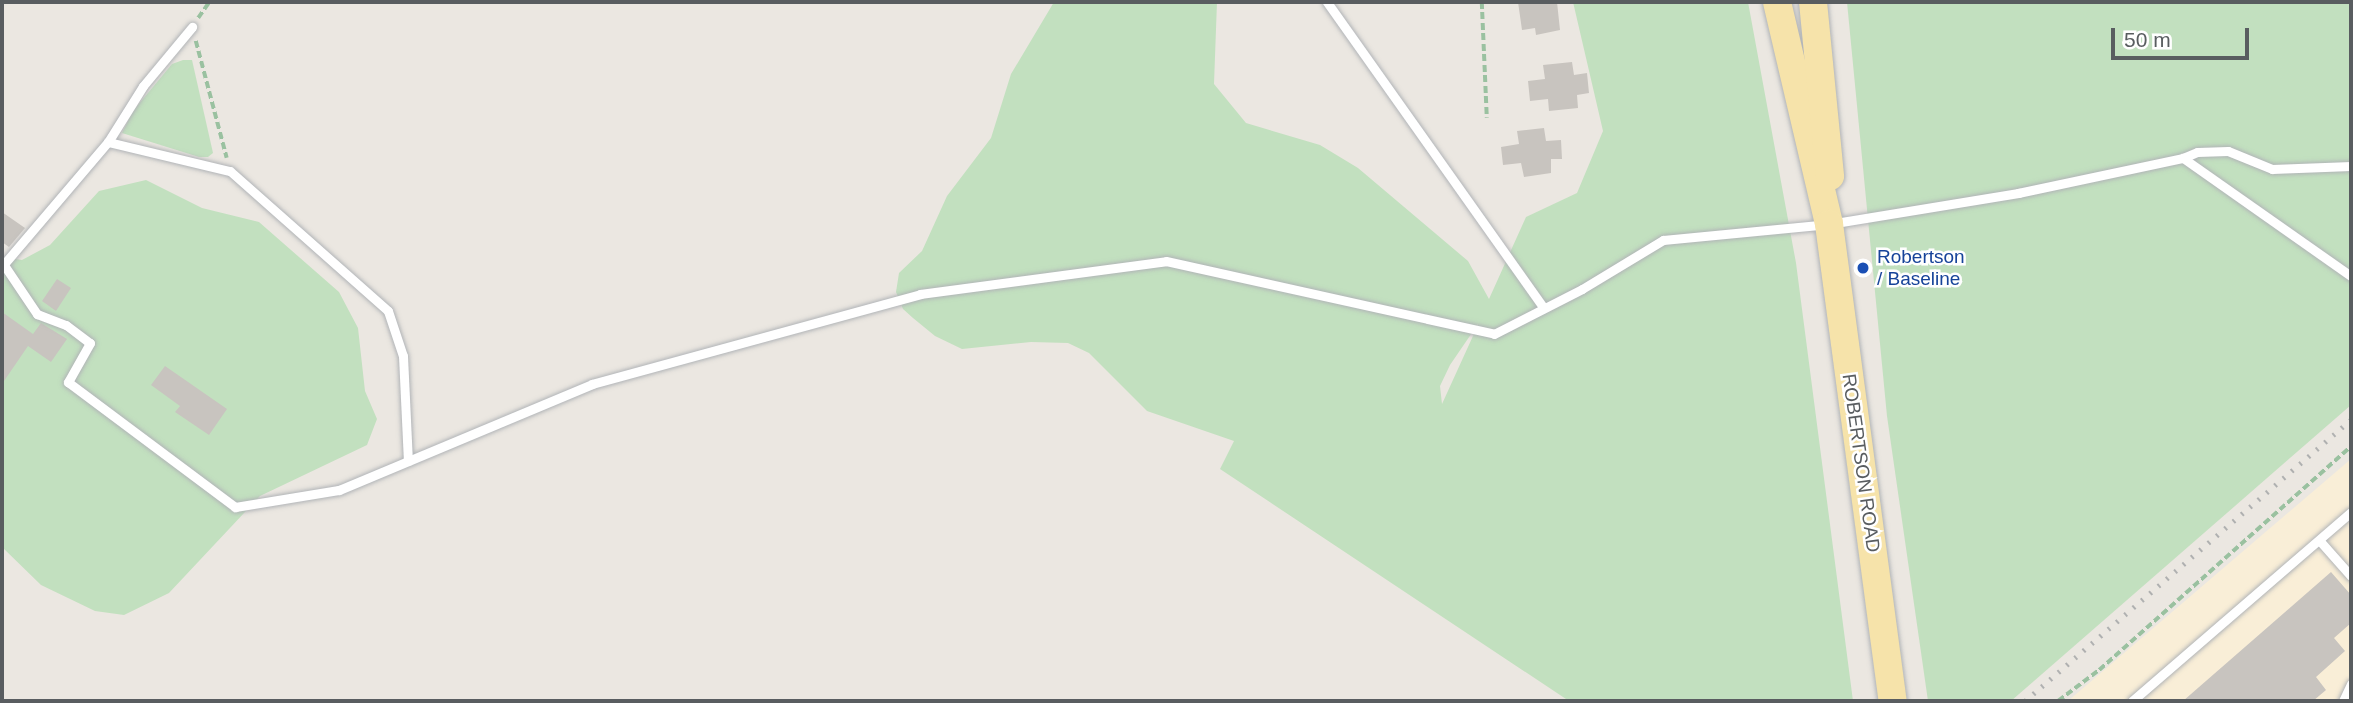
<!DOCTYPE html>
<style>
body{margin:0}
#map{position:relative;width:2353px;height:703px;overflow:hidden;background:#ebe7e1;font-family:Arial,sans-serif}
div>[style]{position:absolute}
.commercial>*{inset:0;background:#f9eed7}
.green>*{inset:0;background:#c2e0bf}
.building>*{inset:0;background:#c8c4bf}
.path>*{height:3.5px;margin-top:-1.75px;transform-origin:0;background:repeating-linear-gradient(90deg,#9ac1a0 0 7px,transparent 0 10.5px)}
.roads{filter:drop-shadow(0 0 2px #b1b4b7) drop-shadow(0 0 2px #b1b4b7)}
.service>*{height:9px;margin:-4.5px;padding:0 4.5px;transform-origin:4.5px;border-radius:4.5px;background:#fff}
.primary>*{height:28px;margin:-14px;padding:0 14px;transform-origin:14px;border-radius:14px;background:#f6e3aa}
.rail>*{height:5px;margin-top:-2.5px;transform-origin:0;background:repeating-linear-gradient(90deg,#afb0b0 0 2px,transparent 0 11px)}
.dots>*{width:19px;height:19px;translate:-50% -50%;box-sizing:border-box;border:4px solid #fff;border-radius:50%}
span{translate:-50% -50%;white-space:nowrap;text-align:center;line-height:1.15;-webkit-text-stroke:5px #fff;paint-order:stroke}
.transit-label{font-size:19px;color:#164399}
.left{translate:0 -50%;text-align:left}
.street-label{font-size:19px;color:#595d60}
.frame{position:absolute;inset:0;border:4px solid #595d60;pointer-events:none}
.scale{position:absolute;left:2111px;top:28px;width:138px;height:32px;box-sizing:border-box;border:4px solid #595d60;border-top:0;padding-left:9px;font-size:21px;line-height:24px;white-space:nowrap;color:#595d60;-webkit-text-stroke:5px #fff;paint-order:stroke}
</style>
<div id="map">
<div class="commercial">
<div style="clip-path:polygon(2351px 459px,2351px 701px,2068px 701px)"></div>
</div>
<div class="green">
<div style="clip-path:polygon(evenodd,1054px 2px,1217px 2px,1214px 84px,1246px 123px,1320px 145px,1358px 168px,1468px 261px,1489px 299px,1526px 217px,1577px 193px,1603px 131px,1573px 2px,1748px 2px,1796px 263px,1853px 701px,1569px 701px,1220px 469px,1234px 441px,1147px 411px,1089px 353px,1068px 343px,1031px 342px,962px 349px,935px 336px,913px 318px,903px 309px,896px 292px,899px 273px,922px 251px,947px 196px,991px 138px,1011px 74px,1054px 2px,1478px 324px,1478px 325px,1442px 404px,1440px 386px,1450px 365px,1478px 324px)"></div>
<div style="clip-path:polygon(1847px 2px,2351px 2px,2351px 405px,2011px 701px,1928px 701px,1887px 416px)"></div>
<div style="clip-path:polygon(183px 60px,192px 60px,213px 153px,208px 157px,199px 157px,122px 133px,133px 111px,172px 64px)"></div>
<div style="clip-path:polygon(146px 180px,202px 208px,259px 222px,339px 292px,358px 328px,365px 391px,377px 419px,367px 445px,260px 496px,169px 593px,124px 615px,95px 611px,41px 585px,2px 547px,2px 257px,22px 260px,50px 245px,99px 191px)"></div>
</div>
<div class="building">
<div style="clip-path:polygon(1518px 2px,1557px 2px,1560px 30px,1536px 35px,1535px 28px,1522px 30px)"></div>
<div style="clip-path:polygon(1572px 62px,1574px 75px,1587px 73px,1589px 93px,1577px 95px,1578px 108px,1549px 111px,1548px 99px,1530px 101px,1528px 81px,1545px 79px,1543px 65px)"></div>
<div style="clip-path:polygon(1544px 128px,1546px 141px,1561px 140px,1562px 159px,1551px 159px,1551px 173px,1524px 177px,1521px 163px,1503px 165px,1501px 147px,1519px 144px,1517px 131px)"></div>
<div style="clip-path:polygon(2px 212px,25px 228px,9px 247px,2px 242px)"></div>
<div style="clip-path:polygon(57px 279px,71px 288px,56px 311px,42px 301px)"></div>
<div style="clip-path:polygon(2px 312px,33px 334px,41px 323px,67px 339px,51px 362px,28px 346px,2px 384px)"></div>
<div style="clip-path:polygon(165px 366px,227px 409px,209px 435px,175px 412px,180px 406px,151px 385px)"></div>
<div style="clip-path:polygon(2331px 572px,2351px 595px,2351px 623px,2334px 638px,2345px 651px,2316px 677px,2326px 690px,2313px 701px,2183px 701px)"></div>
</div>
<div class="path">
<div style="left:1482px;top:2px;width:116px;rotate:87.5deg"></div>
<div style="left:198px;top:18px;width:19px;rotate:-55deg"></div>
<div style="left:196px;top:41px;width:121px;rotate:75.2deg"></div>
<div style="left:2058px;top:701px;width:51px;rotate:-37.1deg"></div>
<div style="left:2099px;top:670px;width:337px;rotate:-41.6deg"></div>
</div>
<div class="roads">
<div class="service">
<div style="left:1327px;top:2px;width:375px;rotate:54.7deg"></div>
<div style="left:108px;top:142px;width:66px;rotate:-58deg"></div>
<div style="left:143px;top:86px;width:77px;rotate:-50.3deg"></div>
<div style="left:2183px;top:158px;width:205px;rotate:35.1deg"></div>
<div style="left:2px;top:262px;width:63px;rotate:56.1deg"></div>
<div style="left:37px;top:314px;width:31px;rotate:21deg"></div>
<div style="left:66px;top:325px;width:30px;rotate:37deg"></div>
<div style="left:90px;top:343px;width:45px;rotate:119.4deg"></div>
<div style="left:68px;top:382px;width:209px;rotate:36.8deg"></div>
<div style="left:235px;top:507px;width:105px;rotate:-9.3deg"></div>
<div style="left:339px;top:490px;width:274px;rotate:-22.7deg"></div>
<div style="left:592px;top:384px;width:340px;rotate:-15.3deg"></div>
<div style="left:920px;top:294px;width:248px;rotate:-7.6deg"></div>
<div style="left:1166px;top:261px;width:336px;rotate:12.5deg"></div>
<div style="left:1494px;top:334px;width:99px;rotate:-27.1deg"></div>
<div style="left:1582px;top:289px;width:95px;rotate:-31.2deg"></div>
<div style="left:1663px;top:240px;width:167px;rotate:-5.5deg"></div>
<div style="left:1829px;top:224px;width:192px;rotate:-9.3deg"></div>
<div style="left:2018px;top:193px;width:169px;rotate:-12deg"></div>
<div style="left:2183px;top:158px;width:15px;rotate:-23deg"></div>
<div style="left:2197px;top:152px;width:31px;rotate:-2deg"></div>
<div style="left:2228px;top:151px;width:48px;rotate:22.2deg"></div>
<div style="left:2272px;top:169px;width:79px;rotate:-2.2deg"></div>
<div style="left:4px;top:264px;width:160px;rotate:-49.6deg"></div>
<div style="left:108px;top:142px;width:125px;rotate:13.4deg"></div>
<div style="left:230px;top:171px;width:211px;rotate:41.5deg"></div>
<div style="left:388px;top:311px;width:47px;rotate:71.6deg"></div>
<div style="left:403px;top:356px;width:105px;rotate:87.3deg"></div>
<div style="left:2319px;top:540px;width:48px;rotate:48.4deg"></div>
<div style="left:2132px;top:701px;width:289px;rotate:-40.8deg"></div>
<div style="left:2343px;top:701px;width:19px;rotate:-65deg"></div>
</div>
<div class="primary">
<div style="left:1777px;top:2px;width:228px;rotate:76.8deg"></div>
<div style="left:1829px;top:224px;width:481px;rotate:82.4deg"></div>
<div style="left:1813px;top:2px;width:175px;rotate:84.4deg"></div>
</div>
</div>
<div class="rail">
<div style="left:2025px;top:701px;width:430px;rotate:-40.8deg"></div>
</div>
<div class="dots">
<div style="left:1863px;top:268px;background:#1a4fb4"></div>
</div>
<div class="transit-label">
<span class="left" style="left:1877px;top:268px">Robertson<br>/ Baseline</span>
</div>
<div class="street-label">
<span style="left:1861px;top:463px;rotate:82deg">ROBERTSON ROAD</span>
</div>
<div class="frame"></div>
<div class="scale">50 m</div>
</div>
